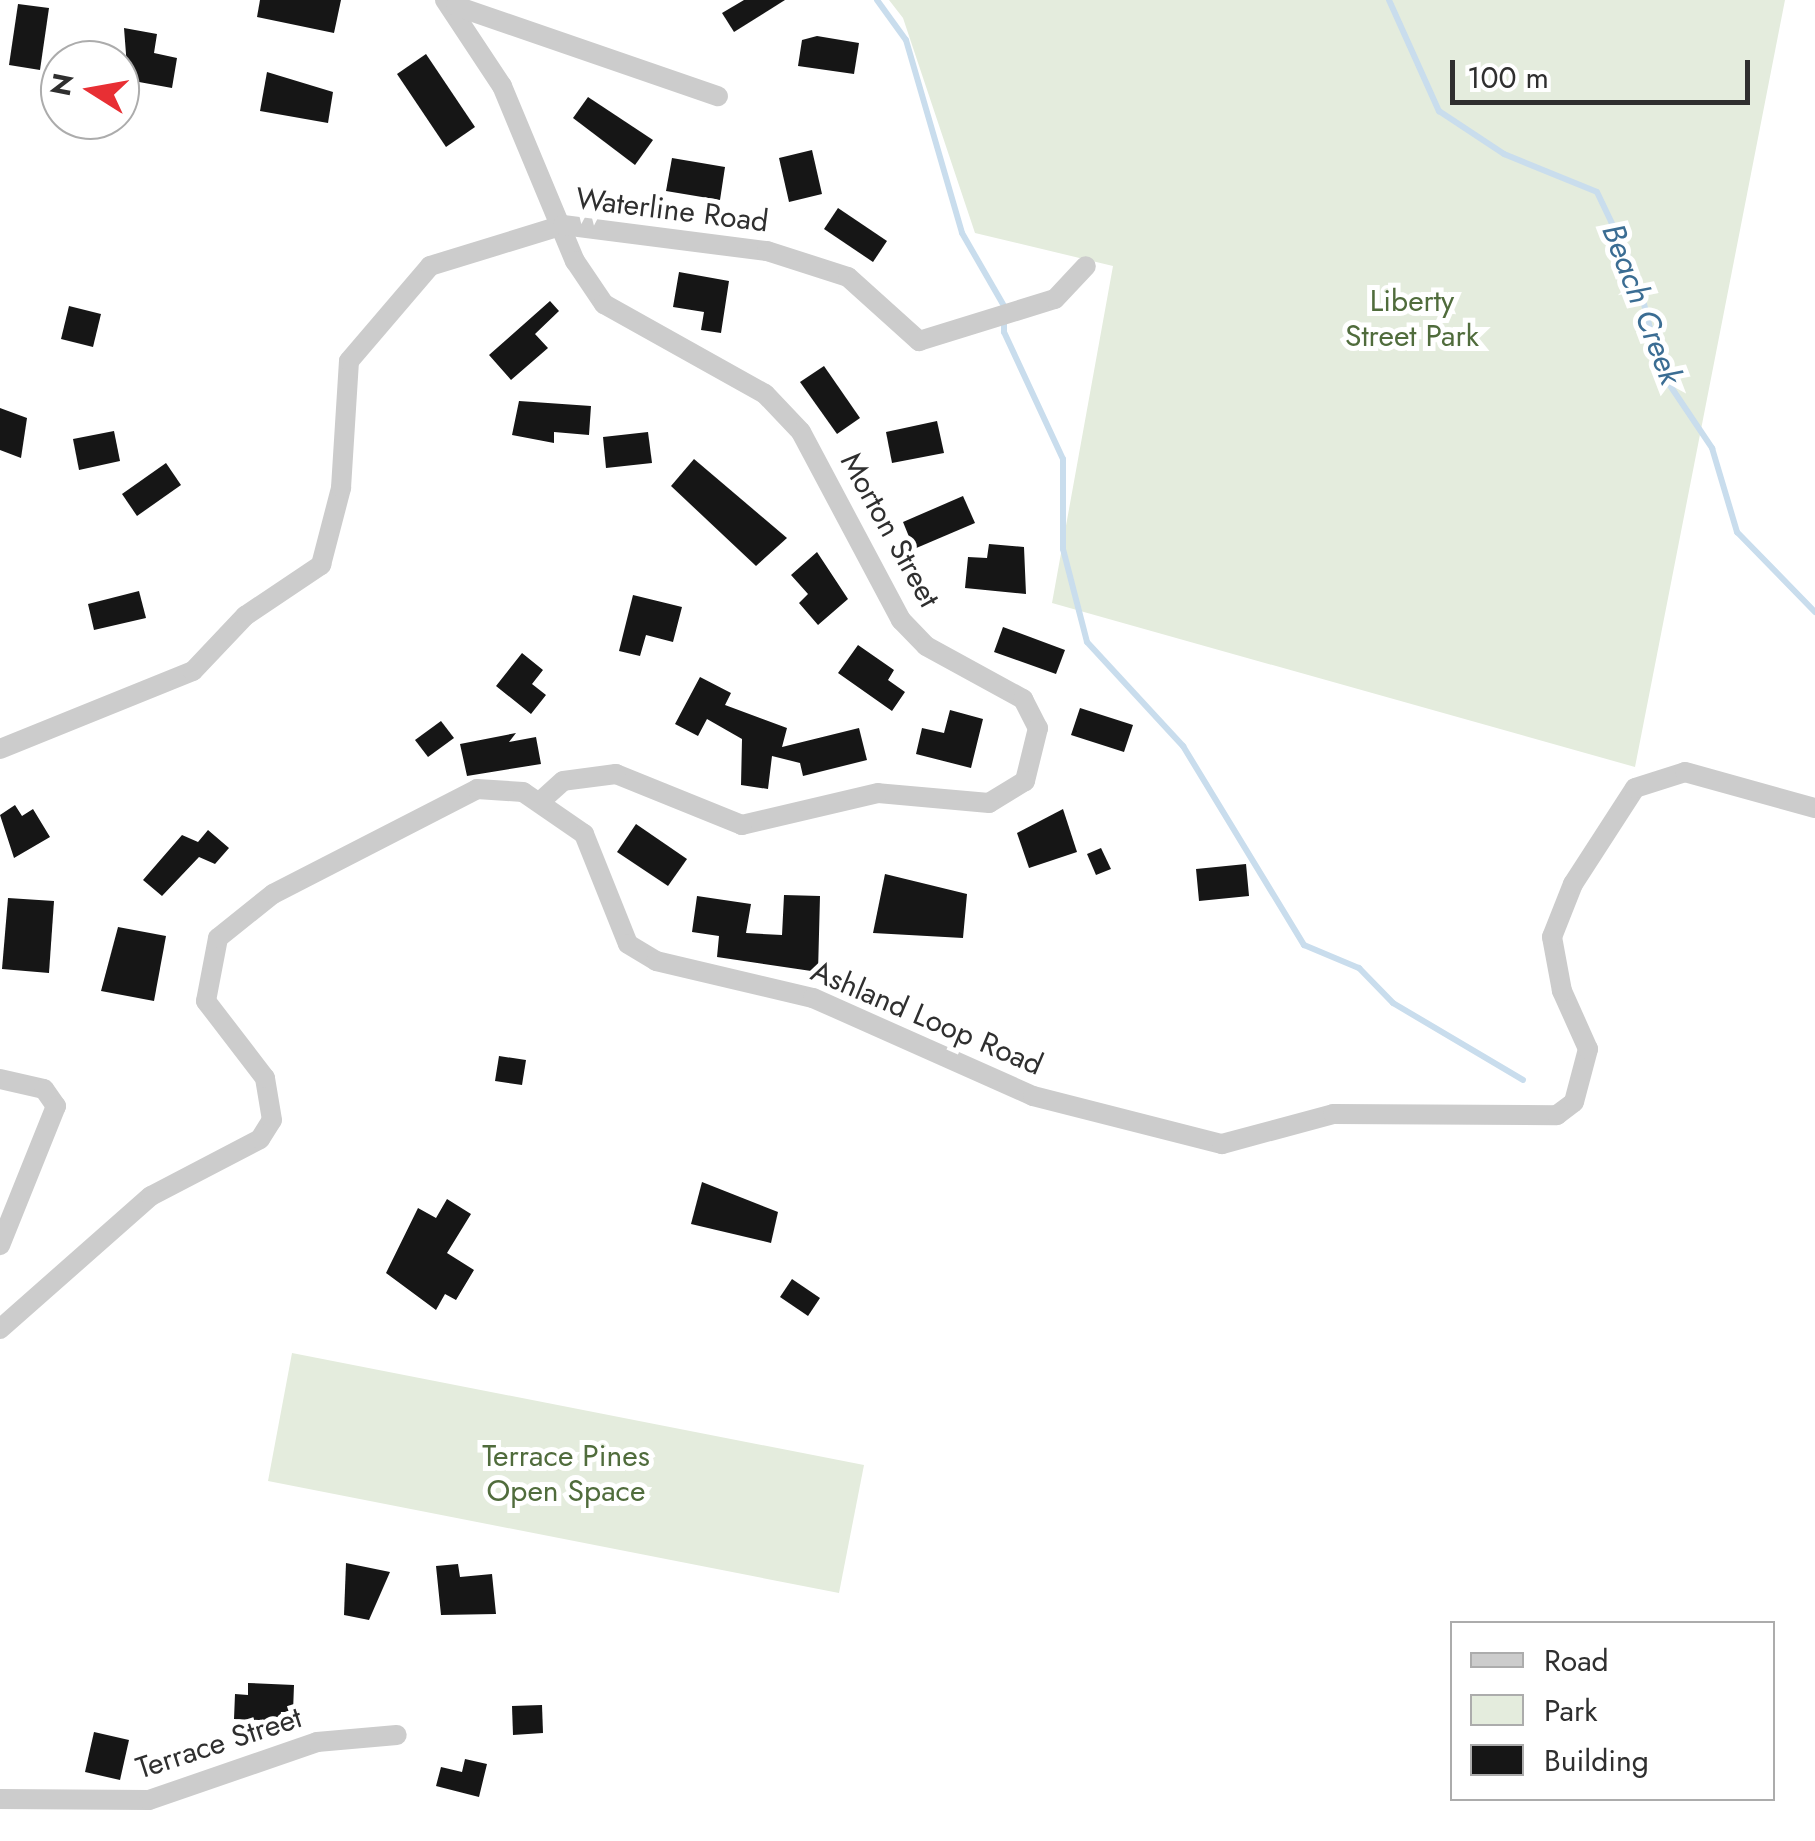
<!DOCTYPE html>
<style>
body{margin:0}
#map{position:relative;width:1815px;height:1841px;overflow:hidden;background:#fff;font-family:Jost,sans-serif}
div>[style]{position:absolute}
.green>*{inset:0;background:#e4ecdd}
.stream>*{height:6px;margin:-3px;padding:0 3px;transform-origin:3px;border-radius:3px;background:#c9dded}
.building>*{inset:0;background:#161616}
.minor>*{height:20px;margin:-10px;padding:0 10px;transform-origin:10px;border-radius:10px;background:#ccc}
span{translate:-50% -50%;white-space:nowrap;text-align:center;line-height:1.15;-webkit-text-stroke:10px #fff;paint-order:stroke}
.street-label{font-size:30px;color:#2f2f2f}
.park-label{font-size:30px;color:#506c3c}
.water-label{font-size:32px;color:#3b6d93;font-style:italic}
.legend{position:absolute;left:1450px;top:1621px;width:325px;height:180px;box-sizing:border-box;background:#fff;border:2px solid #acacac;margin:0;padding:12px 18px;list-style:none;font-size:30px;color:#2f2f2f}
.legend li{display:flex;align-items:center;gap:20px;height:50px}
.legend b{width:50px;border:2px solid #acacac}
.north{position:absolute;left:40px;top:40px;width:100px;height:100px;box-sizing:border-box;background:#fff;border:2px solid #acacac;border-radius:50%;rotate:281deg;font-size:28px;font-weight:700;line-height:40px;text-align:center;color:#2f2f2f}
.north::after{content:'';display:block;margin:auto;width:35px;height:45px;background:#e82f34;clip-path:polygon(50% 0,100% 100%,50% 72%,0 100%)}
.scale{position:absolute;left:1450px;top:60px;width:300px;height:45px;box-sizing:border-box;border:5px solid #2f2f2f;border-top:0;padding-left:12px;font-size:30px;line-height:35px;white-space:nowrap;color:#2f2f2f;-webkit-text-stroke:8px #fff;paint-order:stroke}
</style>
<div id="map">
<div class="green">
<div style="clip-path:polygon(889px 0,1785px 0,1635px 767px,1052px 603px,1113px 266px,975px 233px,903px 18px)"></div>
<div style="clip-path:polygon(292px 1353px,864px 1465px,839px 1593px,268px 1481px)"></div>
</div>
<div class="stream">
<div style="left:877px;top:0;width:49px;rotate:54.1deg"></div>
<div style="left:906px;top:40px;width:201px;rotate:73.8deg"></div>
<div style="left:962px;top:233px;width:84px;rotate:60.1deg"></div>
<div style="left:1004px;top:306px;width:26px;rotate:90deg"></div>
<div style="left:1004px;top:332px;width:140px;rotate:65.1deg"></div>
<div style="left:1063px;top:459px;width:90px;rotate:90deg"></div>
<div style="left:1063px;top:549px;width:96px;rotate:75.5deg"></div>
<div style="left:1087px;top:642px;width:142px;rotate:47.3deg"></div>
<div style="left:1183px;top:746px;width:233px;rotate:58.7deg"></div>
<div style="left:1304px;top:945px;width:60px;rotate:22.7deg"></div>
<div style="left:1359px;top:968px;width:49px;rotate:45.8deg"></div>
<div style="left:1393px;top:1003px;width:151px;rotate:30.6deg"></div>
<div style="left:1389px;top:0;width:122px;rotate:65.8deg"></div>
<div style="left:1439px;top:111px;width:78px;rotate:33.5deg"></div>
<div style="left:1504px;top:154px;width:100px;rotate:22.2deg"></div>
<div style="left:1597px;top:192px;width:93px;rotate:64.5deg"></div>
<div style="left:1637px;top:276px;width:99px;rotate:76deg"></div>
<div style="left:1661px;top:372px;width:92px;rotate:56.1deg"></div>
<div style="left:1712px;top:448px;width:88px;rotate:73.4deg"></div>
<div style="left:1737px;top:532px;width:112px;rotate:45.7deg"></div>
</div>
<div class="building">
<div style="clip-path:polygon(260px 0,341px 0,334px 33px,257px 17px)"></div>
<div style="clip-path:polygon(744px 0,785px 0,734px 32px,722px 13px)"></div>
<div style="clip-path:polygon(18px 4px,49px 8px,40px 70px,9px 65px)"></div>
<div style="clip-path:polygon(124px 28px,157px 34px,154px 53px,177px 58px,172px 88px,128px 80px)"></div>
<div style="clip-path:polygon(817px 36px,859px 43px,854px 74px,798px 66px,802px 40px)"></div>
<div style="clip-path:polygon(426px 54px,475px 127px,446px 147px,397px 74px)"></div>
<div style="clip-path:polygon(267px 72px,333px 92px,328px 123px,260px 111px)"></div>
<div style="clip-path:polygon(588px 97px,653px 140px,635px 165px,573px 118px)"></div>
<div style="clip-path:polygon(812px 150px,822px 194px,789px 202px,779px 158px)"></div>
<div style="clip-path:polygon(672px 158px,725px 167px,720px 200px,666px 191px)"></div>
<div style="clip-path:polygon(838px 208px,887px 241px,873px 262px,824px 229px)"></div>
<div style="clip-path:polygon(679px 272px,729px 281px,721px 333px,701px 330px,704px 312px,673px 307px)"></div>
<div style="clip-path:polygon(550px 301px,559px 311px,535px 334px,548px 348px,511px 380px,489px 355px)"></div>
<div style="clip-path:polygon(69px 306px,101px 314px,93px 347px,61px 339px)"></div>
<div style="clip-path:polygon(824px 366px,860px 418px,837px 434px,800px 382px)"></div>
<div style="clip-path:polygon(519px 401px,591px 406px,589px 435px,554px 432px,554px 443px,512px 435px)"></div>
<div style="clip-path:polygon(0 408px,27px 418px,21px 458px,0 450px)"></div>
<div style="clip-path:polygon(937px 421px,944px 453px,892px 463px,886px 432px)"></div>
<div style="clip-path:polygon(114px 431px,120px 461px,79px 470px,73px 439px)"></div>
<div style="clip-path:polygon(648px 432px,652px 463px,606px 468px,603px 437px)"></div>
<div style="clip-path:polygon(694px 459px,787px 538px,756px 566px,671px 486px)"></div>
<div style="clip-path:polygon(166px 463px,181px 485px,137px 516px,122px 494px)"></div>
<div style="clip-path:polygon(963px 496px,975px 523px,914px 549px,903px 522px)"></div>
<div style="clip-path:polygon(989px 544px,1024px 547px,1026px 594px,965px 588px,968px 557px,987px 558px)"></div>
<div style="clip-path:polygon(817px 552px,848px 599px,818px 625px,799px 603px,808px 594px,791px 575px)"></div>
<div style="clip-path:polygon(139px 591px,146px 618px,94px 630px,88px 604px)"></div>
<div style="clip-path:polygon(633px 595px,682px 607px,673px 642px,646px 635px,640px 656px,619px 651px)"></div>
<div style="clip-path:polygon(1003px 627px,1065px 650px,1056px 674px,994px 652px)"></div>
<div style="clip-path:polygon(858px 645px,894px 670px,888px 680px,905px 692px,892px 711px,838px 673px)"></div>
<div style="clip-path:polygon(522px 653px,543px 670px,532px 684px,546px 695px,531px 714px,496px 686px)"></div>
<div style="clip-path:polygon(700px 677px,731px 693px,725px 705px,787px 728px,782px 747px,859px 728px,867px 760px,803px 776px,800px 763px,772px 756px,768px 789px,741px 785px,742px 739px,707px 719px,698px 736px,675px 724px)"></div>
<div style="clip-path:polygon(1080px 708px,1133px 725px,1124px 752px,1071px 735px)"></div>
<div style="clip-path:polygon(950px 710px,983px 719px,971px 768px,916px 754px,922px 728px,944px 733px)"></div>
<div style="clip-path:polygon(441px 721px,454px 738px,428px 757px,415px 740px)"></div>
<div style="clip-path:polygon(516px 733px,509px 742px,536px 737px,541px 764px,467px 776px,460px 744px)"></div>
<div style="clip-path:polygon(15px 805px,22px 816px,33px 809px,50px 837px,14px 858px,0 815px)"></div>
<div style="clip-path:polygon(1063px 809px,1077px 852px,1029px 868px,1017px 833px)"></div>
<div style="clip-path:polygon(636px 824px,687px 859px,668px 886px,617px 852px)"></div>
<div style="clip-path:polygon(208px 830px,229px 848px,215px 864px,199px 857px,162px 896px,143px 880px,182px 835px,198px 842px)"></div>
<div style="clip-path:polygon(1101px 848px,1111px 869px,1096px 875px,1087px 854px)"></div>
<div style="clip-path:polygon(1246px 864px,1249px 896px,1199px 901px,1196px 869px)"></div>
<div style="clip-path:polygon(885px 874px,967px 894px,963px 938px,873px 933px)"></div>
<div style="clip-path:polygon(784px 895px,820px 896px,818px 972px,717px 957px,719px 936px,692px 932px,697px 896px,751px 904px,746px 933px,782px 935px)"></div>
<div style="clip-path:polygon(8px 898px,54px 901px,49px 973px,2px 969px)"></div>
<div style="clip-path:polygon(118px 927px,166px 936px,154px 1001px,101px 991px)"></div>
<div style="clip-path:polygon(499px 1056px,526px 1060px,522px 1085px,495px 1081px)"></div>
<div style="clip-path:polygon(702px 1182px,778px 1212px,771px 1243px,691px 1224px)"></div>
<div style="clip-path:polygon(447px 1199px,471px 1214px,447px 1253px,474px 1270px,456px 1300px,445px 1294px,436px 1310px,386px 1273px,418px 1208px,436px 1218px)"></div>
<div style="clip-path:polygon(792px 1279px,820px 1298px,808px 1316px,780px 1297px)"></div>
<div style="clip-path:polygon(346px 1563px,390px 1572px,369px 1620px,344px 1615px)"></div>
<div style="clip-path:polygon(458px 1564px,460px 1577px,492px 1574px,496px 1614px,441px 1615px,436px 1566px)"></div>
<div style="clip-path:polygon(248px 1683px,294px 1685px,293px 1712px,281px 1712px,280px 1721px,234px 1719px,235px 1694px,248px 1695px)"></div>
<div style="clip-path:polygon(542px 1705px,543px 1733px,513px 1735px,512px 1706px)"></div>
<div style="clip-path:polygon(94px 1732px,129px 1740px,120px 1780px,85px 1772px)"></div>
<div style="clip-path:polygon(465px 1759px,487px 1764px,479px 1797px,436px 1786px,441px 1767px,462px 1772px)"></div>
</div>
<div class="minor">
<div style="left:445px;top:0;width:103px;rotate:56.5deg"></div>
<div style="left:502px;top:86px;width:190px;rotate:67.4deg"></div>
<div style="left:575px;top:261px;width:52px;rotate:56deg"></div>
<div style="left:604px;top:304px;width:184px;rotate:29.2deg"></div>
<div style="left:765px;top:394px;width:52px;rotate:46.5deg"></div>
<div style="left:801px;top:432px;width:213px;rotate:62deg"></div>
<div style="left:901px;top:620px;width:36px;rotate:46deg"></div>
<div style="left:926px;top:646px;width:111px;rotate:28.7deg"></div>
<div style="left:1023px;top:699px;width:33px;rotate:63deg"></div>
<div style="left:1038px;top:728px;width:55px;rotate:103.8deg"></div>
<div style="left:1025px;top:781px;width:42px;rotate:148.6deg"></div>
<div style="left:989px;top:803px;width:111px;rotate:-174.9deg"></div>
<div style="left:878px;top:793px;width:140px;rotate:166.8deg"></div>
<div style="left:742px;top:825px;width:136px;rotate:-158deg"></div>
<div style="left:616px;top:774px;width:53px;rotate:172.5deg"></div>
<div style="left:563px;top:781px;width:30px;rotate:138deg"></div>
<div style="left:456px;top:6px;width:277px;rotate:19deg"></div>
<div style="left:0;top:749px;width:208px;rotate:-22deg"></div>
<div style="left:193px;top:671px;width:76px;rotate:-46.6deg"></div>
<div style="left:245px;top:616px;width:92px;rotate:-33.9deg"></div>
<div style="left:321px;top:565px;width:80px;rotate:-75.4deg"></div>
<div style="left:341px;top:488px;width:127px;rotate:-86.4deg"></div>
<div style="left:349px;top:361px;width:125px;rotate:-49.5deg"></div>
<div style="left:430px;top:266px;width:139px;rotate:-17.1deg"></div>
<div style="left:563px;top:225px;width:206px;rotate:7.3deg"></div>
<div style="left:767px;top:251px;width:85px;rotate:17.8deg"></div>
<div style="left:848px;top:277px;width:96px;rotate:42deg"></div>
<div style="left:919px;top:341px;width:142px;rotate:-17.2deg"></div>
<div style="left:1055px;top:299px;width:45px;rotate:-46.8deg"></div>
<div style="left:0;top:1079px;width:45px;rotate:12.8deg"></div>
<div style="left:44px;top:1089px;width:21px;rotate:55deg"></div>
<div style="left:56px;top:1106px;width:150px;rotate:111.9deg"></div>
<div style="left:0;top:1329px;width:201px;rotate:-41.4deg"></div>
<div style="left:151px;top:1196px;width:123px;rotate:-27.6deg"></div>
<div style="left:260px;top:1139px;width:22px;rotate:-58deg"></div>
<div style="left:272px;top:1120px;width:43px;rotate:-99.5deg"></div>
<div style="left:265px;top:1078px;width:97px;rotate:-127.5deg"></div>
<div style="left:206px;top:1001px;width:64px;rotate:-79.2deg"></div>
<div style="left:218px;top:938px;width:70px;rotate:-38.7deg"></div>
<div style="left:273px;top:894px;width:229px;rotate:-27.2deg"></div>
<div style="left:477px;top:789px;width:46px;rotate:3.7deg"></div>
<div style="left:523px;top:792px;width:74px;rotate:34.5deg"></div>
<div style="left:584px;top:834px;width:118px;rotate:68.2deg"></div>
<div style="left:628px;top:944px;width:33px;rotate:31deg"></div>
<div style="left:656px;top:961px;width:161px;rotate:13.3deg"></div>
<div style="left:813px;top:998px;width:241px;rotate:24deg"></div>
<div style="left:1033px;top:1096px;width:195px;rotate:14.3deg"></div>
<div style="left:1222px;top:1144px;width:115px;rotate:-15.1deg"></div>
<div style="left:1333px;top:1114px;width:224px;rotate:0.3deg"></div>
<div style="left:1557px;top:1115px;width:21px;rotate:-37deg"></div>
<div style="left:1574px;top:1102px;width:55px;rotate:-75.2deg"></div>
<div style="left:1588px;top:1049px;width:64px;rotate:-114.1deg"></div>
<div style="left:1562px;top:991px;width:55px;rotate:-100.5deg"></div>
<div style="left:1552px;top:937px;width:57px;rotate:-68.4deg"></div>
<div style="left:1573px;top:884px;width:114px;rotate:-57.1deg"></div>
<div style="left:1635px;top:788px;width:52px;rotate:-17.7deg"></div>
<div style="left:1685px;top:772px;width:135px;rotate:15.5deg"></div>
<div style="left:0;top:1799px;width:149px;rotate:0.4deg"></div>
<div style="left:149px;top:1800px;width:178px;rotate:-19deg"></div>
<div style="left:317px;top:1742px;width:80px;rotate:-5deg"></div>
</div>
<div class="street-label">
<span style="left:672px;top:210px;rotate:7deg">Waterline Road</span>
<span style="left:890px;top:530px;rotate:61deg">Morton Street</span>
<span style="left:927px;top:1018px;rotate:23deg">Ashland Loop Road</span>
<span style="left:219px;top:1743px;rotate:-18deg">Terrace Street</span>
</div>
<div class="park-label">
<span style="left:1412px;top:318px">Liberty<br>Street Park</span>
<span style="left:566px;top:1473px">Terrace Pines<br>Open Space</span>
</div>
<div class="water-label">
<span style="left:1642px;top:304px;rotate:69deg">Beach Creek</span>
</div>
<ul class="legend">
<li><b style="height:12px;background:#ccc"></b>Road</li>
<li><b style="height:28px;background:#e4ecdd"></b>Park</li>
<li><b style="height:28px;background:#161616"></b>Building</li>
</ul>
<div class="north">N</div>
<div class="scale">100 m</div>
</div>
